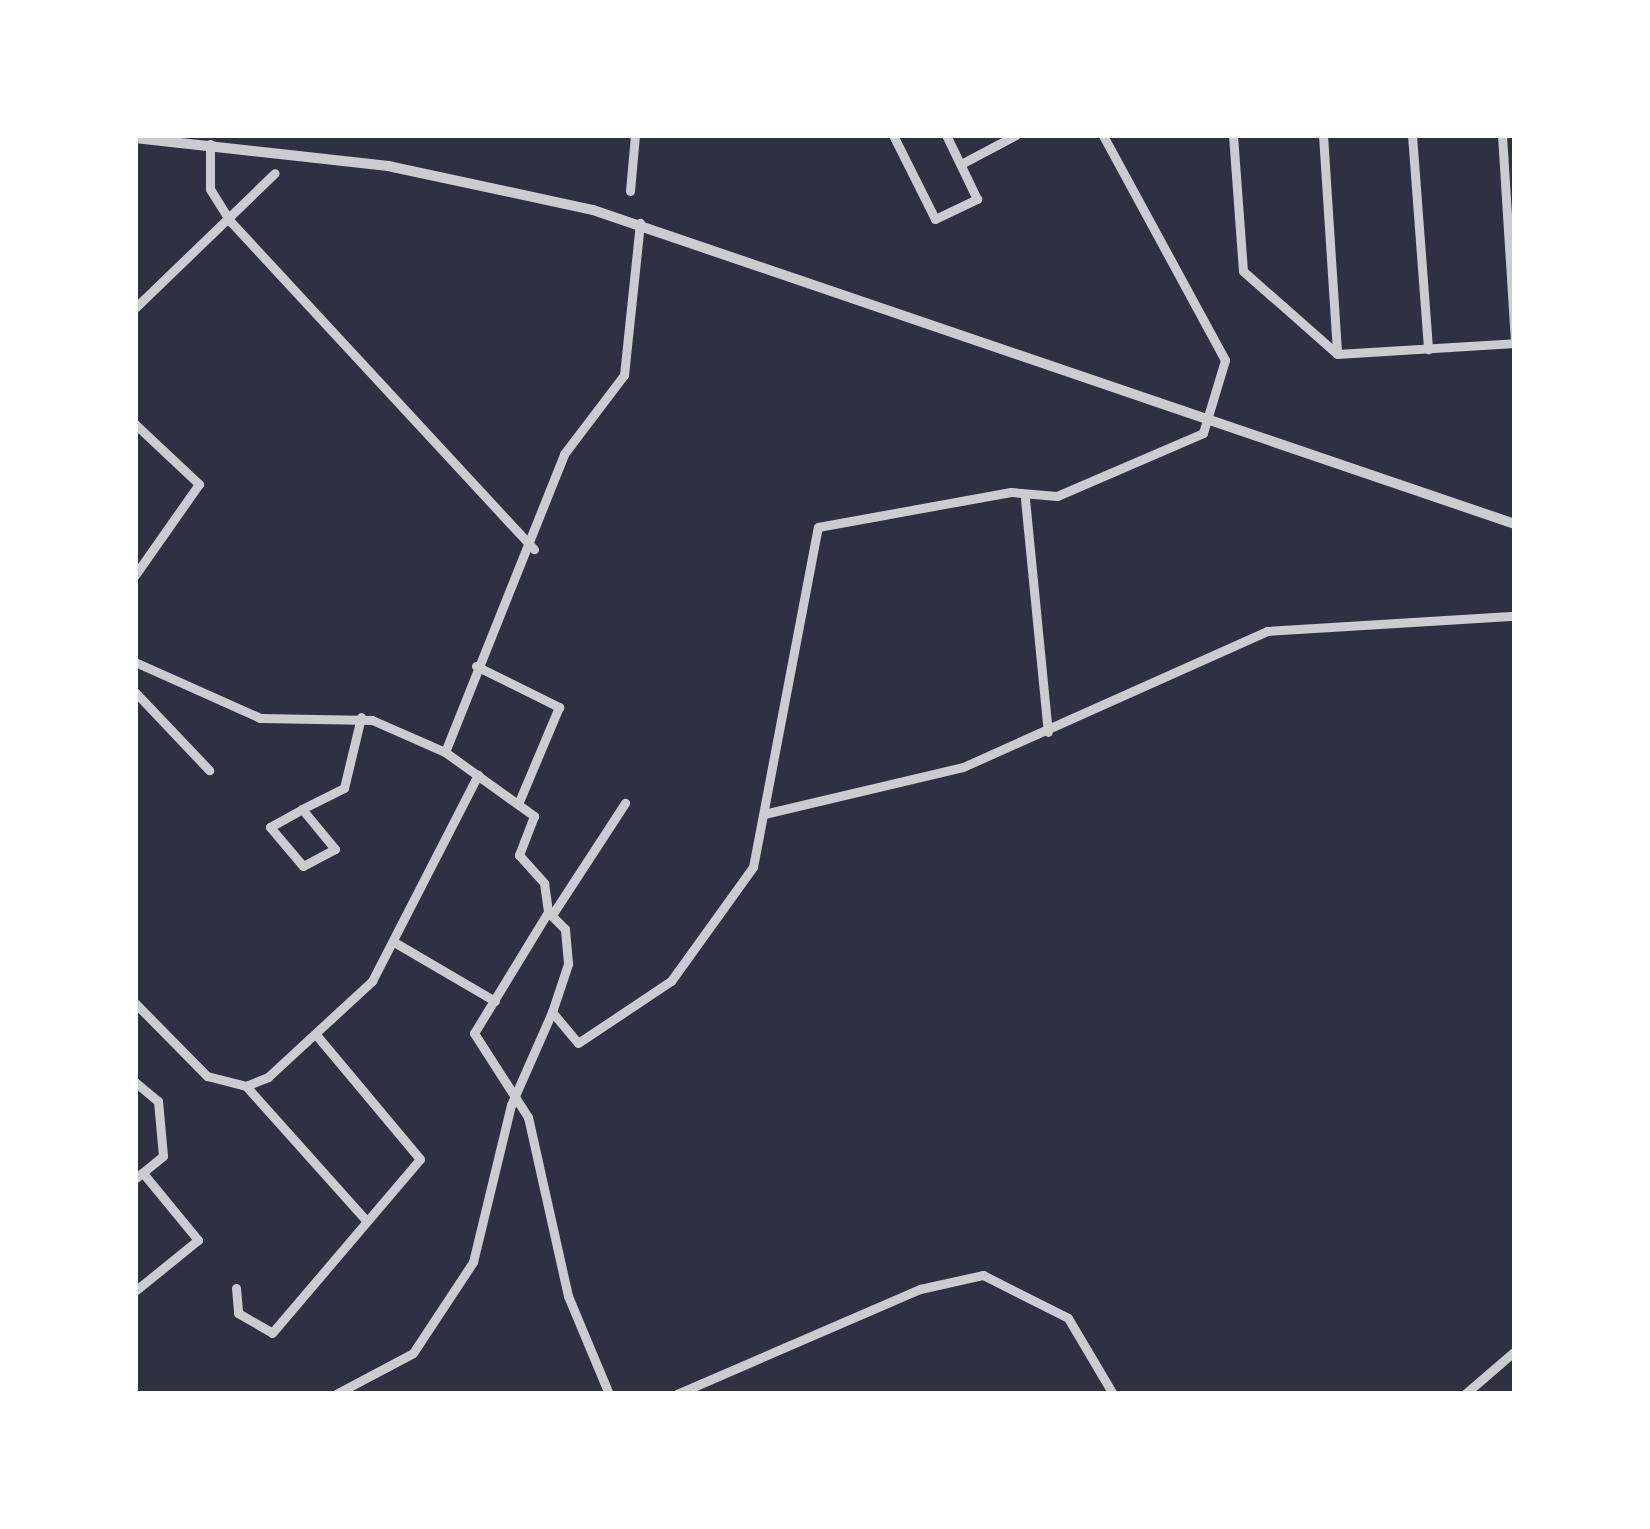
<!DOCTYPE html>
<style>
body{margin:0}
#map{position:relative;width:1650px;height:1529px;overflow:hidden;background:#2d3142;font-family:Raleway,sans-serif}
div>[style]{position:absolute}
.minor>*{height:9px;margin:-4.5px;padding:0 4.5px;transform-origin:4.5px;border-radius:4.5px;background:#caccd0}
.tertiary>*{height:10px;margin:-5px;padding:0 5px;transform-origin:5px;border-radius:5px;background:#caccd0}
span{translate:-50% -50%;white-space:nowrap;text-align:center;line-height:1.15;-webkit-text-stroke:10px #fff;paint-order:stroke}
.frame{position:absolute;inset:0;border:138px solid #fff;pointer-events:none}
</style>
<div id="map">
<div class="minor">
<div style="left:893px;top:135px;width:94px;rotate:63.4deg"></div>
<div style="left:935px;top:219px;width:47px;rotate:-25.5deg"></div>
<div style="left:977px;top:199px;width:71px;rotate:-115.8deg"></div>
<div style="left:1233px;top:135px;width:136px;rotate:85.8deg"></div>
<div style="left:1243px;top:271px;width:125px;rotate:41.4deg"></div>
<div style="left:1337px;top:354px;width:178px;rotate:-3.5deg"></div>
<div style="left:1323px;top:135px;width:219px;rotate:86.3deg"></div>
<div style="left:1412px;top:135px;width:215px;rotate:85.7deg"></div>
<div style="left:1502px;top:135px;width:208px;rotate:86.4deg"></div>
<div style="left:210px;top:144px;width:45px;rotate:90deg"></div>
<div style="left:210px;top:189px;width:39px;rotate:58deg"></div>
<div style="left:231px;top:222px;width:446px;rotate:47.2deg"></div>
<div style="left:961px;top:164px;width:62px;rotate:-27.8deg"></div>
<div style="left:630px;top:191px;width:56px;rotate:-84.9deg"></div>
<div style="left:135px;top:308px;width:194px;rotate:-44deg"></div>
<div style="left:135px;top:424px;width:88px;rotate:43.2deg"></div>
<div style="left:199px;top:484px;width:111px;rotate:125.1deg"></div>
<div style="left:1025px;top:499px;width:234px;rotate:84.4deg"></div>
<div style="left:135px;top:662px;width:137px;rotate:24.1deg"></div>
<div style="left:260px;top:718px;width:112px;rotate:1deg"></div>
<div style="left:372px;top:720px;width:80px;rotate:23.7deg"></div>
<div style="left:445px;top:752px;width:110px;rotate:35.7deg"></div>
<div style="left:534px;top:816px;width:42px;rotate:111deg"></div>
<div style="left:519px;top:855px;width:38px;rotate:48deg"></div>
<div style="left:544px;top:883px;width:29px;rotate:82deg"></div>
<div style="left:548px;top:912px;width:142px;rotate:121.4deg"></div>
<div style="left:474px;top:1033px;width:100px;rotate:57.3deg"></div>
<div style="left:528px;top:1117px;width:183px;rotate:77.4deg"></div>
<div style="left:568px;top:1296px;width:106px;rotate:67.3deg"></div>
<div style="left:476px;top:666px;width:93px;rotate:26.3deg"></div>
<div style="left:559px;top:707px;width:105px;rotate:112.9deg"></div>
<div style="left:135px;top:692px;width:108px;rotate:46.5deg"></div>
<div style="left:445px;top:752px;width:321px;rotate:-68.2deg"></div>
<div style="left:564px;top:454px;width:99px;rotate:-52.8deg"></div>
<div style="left:624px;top:375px;width:153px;rotate:-84deg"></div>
<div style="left:302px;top:809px;width:52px;rotate:50.5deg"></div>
<div style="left:335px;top:849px;width:36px;rotate:152deg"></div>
<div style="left:303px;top:866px;width:51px;rotate:-130.2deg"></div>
<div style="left:270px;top:827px;width:37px;rotate:-29deg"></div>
<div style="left:302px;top:809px;width:47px;rotate:-26.6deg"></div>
<div style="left:344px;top:788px;width:73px;rotate:-76.5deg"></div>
<div style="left:764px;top:814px;width:204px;rotate:-13.3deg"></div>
<div style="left:963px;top:767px;width:333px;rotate:-24.1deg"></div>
<div style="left:1267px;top:631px;width:248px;rotate:-3.5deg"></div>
<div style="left:548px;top:912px;width:24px;rotate:45deg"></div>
<div style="left:565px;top:929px;width:35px;rotate:85deg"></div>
<div style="left:568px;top:964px;width:51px;rotate:108.4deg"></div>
<div style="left:552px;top:915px;width:134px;rotate:-56.9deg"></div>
<div style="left:394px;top:942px;width:117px;rotate:30.3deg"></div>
<div style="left:135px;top:1003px;width:103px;rotate:45.4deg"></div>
<div style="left:207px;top:1076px;width:40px;rotate:14.4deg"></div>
<div style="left:246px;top:1086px;width:24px;rotate:-22deg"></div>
<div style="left:268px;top:1077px;width:142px;rotate:-42.7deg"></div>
<div style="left:372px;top:981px;width:232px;rotate:-62.8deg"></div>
<div style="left:135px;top:1082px;width:30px;rotate:40deg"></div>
<div style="left:158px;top:1101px;width:55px;rotate:84.8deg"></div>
<div style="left:163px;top:1156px;width:36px;rotate:141deg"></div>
<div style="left:246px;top:1086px;width:177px;rotate:48.2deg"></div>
<div style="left:236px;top:1288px;width:25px;rotate:85deg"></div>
<div style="left:238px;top:1313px;width:39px;rotate:30deg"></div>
<div style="left:272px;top:1333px;width:228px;rotate:-49.6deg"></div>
<div style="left:420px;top:1159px;width:160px;rotate:-129.9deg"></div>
<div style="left:135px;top:1291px;width:81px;rotate:-39deg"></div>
<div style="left:198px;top:1240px;width:87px;rotate:-129.4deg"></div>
<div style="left:336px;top:1394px;width:87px;rotate:-28deg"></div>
<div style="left:413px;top:1353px;width:109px;rotate:-56.6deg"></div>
<div style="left:473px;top:1262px;width:162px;rotate:-76.4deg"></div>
<div style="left:511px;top:1105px;width:102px;rotate:-66.2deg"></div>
<div style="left:552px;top:1012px;width:40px;rotate:50deg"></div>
<div style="left:578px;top:1043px;width:112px;rotate:-33.7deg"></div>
<div style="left:671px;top:981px;width:140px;rotate:-54.3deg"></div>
<div style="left:753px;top:867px;width:346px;rotate:-79.2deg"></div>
<div style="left:818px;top:527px;width:196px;rotate:-10.3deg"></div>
<div style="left:1011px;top:492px;width:46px;rotate:5deg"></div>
<div style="left:1057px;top:496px;width:159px;rotate:-23.3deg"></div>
<div style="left:1203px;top:433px;width:76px;rotate:-73.2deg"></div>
<div style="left:1225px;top:360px;width:256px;rotate:-118.5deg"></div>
<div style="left:677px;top:1394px;width:265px;rotate:-23.4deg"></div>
<div style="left:920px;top:1289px;width:65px;rotate:-12.5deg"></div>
<div style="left:983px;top:1275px;width:95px;rotate:26.8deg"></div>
<div style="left:1068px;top:1318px;width:88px;rotate:59.4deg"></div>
<div style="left:1465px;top:1394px;width:66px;rotate:-40.7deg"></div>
</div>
<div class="tertiary">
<div style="left:135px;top:138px;width:255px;rotate:6.3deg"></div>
<div style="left:388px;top:166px;width:210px;rotate:12.1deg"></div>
<div style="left:593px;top:210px;width:974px;rotate:18.81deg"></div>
</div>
<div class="frame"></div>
</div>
